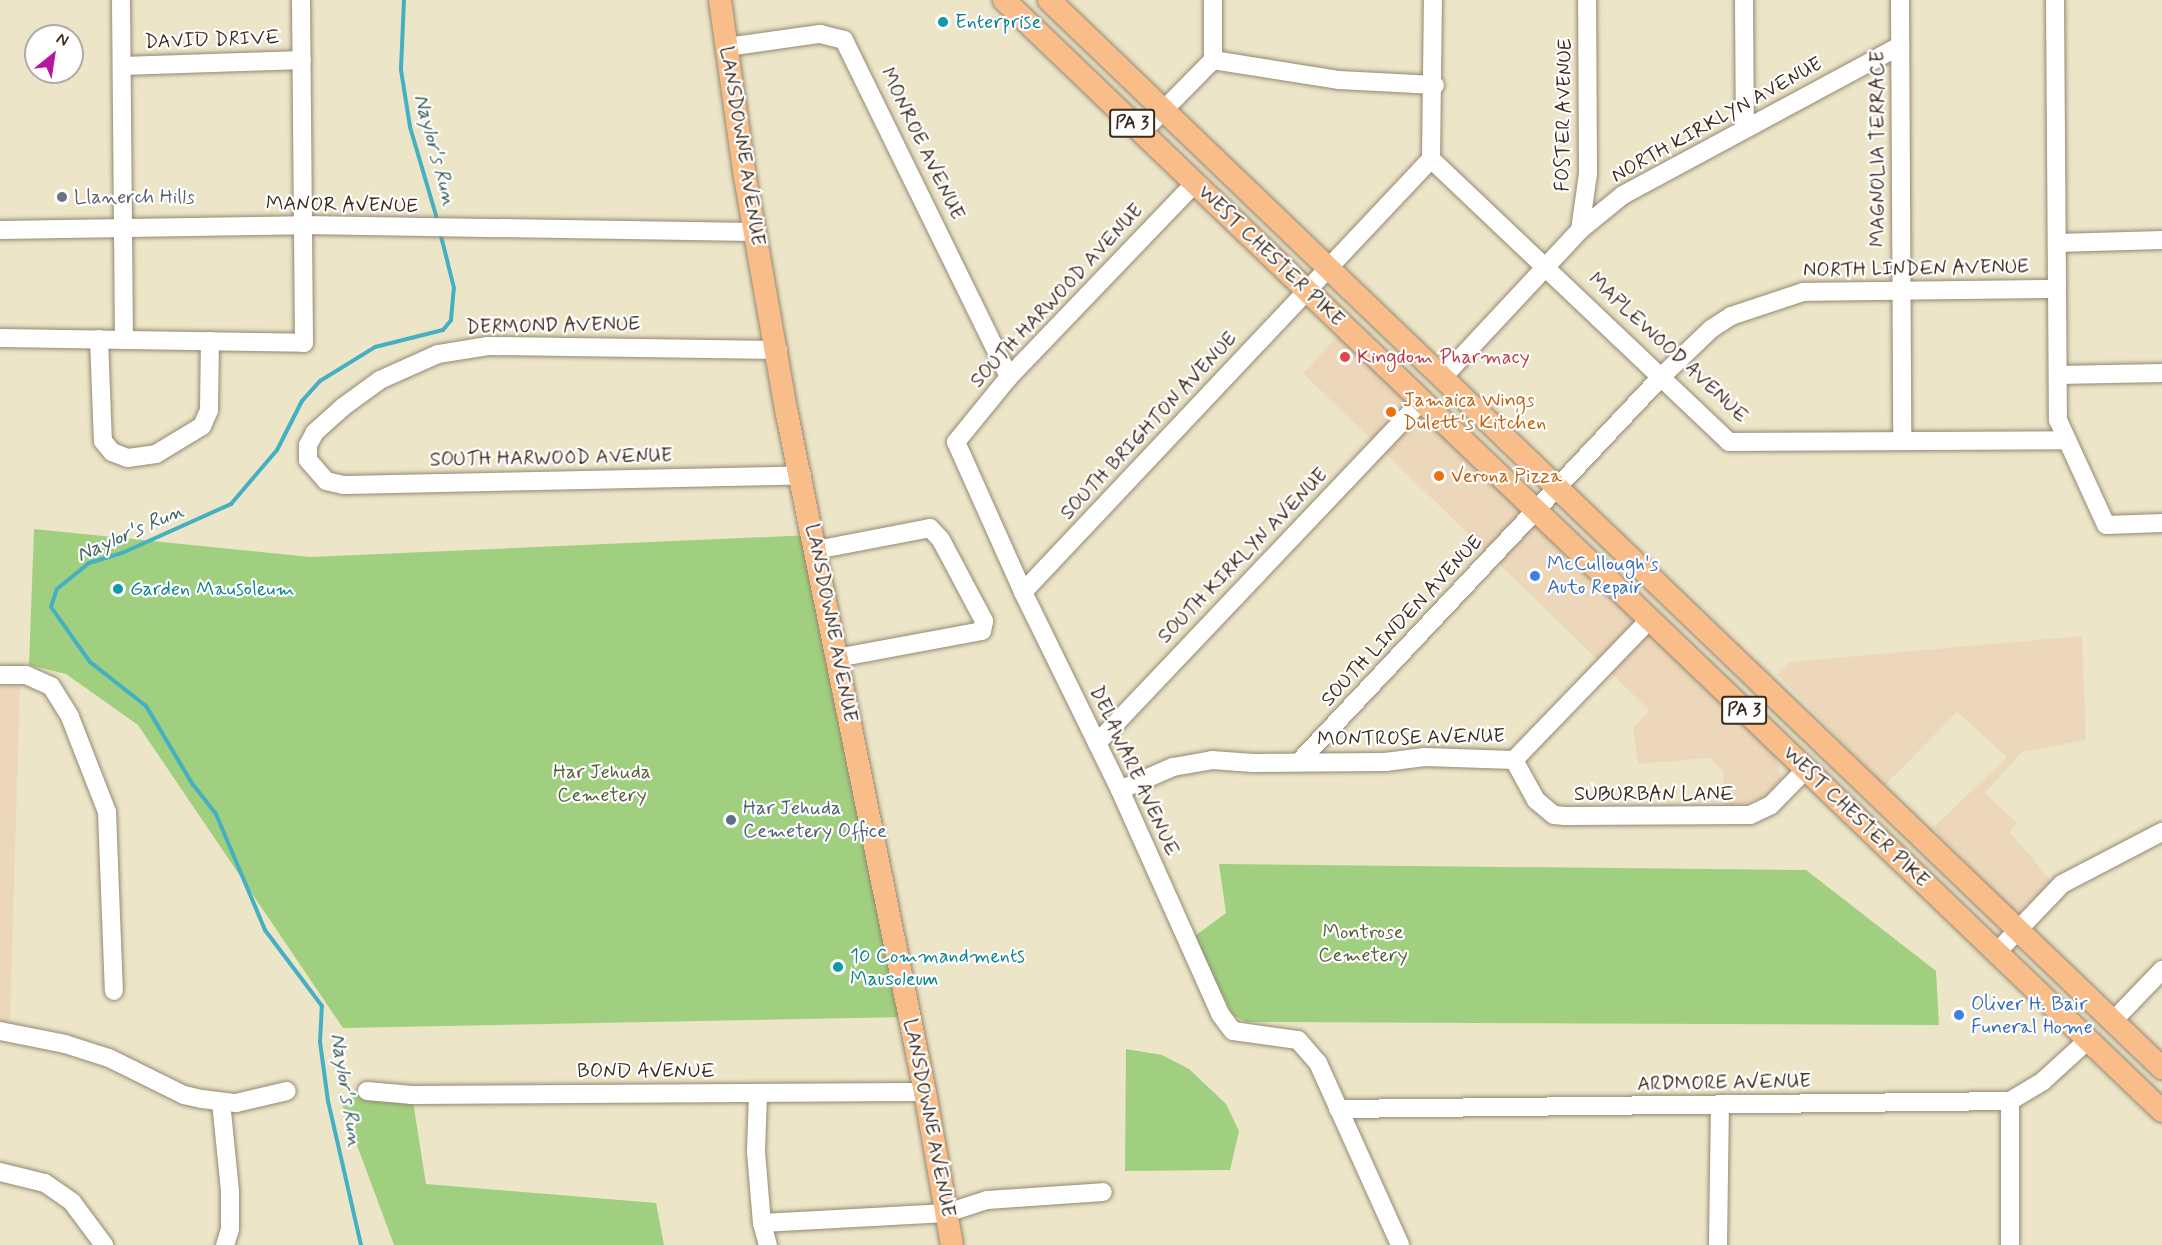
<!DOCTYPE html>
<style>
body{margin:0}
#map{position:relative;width:2162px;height:1245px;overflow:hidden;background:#ede5c8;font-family:Mynerve,sans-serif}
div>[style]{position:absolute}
.built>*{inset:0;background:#edd7bb}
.green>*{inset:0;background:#a0d07f}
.stream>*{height:4px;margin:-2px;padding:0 2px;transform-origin:2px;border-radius:2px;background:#44b0c2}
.roads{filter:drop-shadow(0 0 2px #948873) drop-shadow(0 0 2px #948873)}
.minor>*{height:18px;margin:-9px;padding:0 9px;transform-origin:9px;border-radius:9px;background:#fff}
.major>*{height:22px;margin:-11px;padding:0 11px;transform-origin:11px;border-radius:11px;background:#f8bd88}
.dots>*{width:16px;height:16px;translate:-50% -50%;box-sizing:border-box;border:3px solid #fff;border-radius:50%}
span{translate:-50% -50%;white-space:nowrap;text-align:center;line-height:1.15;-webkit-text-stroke:4.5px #fff;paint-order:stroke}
.shield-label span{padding:2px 4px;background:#fff;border:2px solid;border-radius:4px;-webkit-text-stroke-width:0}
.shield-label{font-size:18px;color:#3b2a1e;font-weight:700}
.culture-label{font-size:20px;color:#0d838f}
.left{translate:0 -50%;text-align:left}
.street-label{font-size:20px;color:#3b2a1e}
.worship-label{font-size:20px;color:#5b616d}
.health-label{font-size:20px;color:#be3a42}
.food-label{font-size:20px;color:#c56008}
.shop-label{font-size:20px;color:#366cbe}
.park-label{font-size:20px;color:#595c3b}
.service-label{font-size:20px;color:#4e5e75}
.water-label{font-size:21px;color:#3f6060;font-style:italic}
.north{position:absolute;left:24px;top:24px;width:60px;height:60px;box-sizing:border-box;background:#fff;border:2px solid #b1aaa5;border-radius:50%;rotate:30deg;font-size:16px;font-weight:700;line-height:24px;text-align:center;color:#3b2a1e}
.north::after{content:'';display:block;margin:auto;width:21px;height:27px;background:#b5179e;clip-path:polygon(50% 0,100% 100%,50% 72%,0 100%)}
</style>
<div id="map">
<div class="built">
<div style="clip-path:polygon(1338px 336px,1775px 753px,1781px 777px,1771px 795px,1724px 809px,1723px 771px,1709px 758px,1638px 764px,1633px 729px,1649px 710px,1303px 373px)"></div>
<div style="clip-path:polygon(2082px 636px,2086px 740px,2022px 752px,1985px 793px,2017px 823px,2010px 832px,2052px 882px,2022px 912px,2009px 907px,1933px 828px,2007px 757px,1957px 712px,1884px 786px,1777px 674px,1790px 662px)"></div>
<div style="clip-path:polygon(0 686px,20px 686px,10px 1021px,0 1021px)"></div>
</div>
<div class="green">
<div style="clip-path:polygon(34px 529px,310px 557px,812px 535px,910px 1017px,343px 1028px,138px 725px,66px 674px,29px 665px)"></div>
<div style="clip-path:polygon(1219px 864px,1806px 870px,1936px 971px,1939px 1025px,1246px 1022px,1233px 1015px,1192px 938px,1226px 913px)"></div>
<div style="clip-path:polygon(1126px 1049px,1162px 1055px,1189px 1069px,1226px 1104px,1239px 1131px,1230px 1170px,1125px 1171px)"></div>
<div style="clip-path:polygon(367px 1091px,412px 1095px,426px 1184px,656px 1203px,664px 1245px,394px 1245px,341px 1102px)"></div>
</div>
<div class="stream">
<div style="left:404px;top:0;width:70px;rotate:92.5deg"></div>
<div style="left:401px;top:70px;width:58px;rotate:81deg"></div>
<div style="left:410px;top:127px;width:99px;rotate:73.6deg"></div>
<div style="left:361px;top:1245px;width:148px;rotate:-102.9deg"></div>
<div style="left:328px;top:1101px;width:60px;rotate:-97.7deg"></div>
<div style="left:320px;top:1042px;width:36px;rotate:-87deg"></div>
<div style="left:322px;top:1006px;width:95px;rotate:-126.9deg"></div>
<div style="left:265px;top:930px;width:126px;rotate:-112.9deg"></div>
<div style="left:216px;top:814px;width:37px;rotate:-128deg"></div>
<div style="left:193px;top:785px;width:92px;rotate:-120.7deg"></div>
<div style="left:146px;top:706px;width:71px;rotate:-141.8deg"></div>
<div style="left:90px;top:662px;width:67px;rotate:-125.3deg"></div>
<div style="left:51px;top:607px;width:19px;rotate:-72deg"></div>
<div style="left:57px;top:589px;width:41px;rotate:-39.1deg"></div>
<div style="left:89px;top:563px;width:34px;rotate:-17deg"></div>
<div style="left:122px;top:553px;width:120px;rotate:-24.2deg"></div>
<div style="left:231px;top:504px;width:71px;rotate:-49.6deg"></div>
<div style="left:277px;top:450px;width:55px;rotate:-63deg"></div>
<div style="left:302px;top:401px;width:27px;rotate:-48deg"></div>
<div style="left:320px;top:381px;width:65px;rotate:-31.7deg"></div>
<div style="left:375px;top:347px;width:70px;rotate:-14deg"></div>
<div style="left:443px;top:330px;width:13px;rotate:-51deg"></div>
<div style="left:451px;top:320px;width:32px;rotate:-85deg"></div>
<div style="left:454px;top:288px;width:58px;rotate:-104deg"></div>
</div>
<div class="roads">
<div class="minor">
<div style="left:121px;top:0;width:340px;rotate:89.5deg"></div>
<div style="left:1213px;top:0;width:60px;rotate:90deg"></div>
<div style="left:1744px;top:0;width:128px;rotate:89.6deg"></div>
<div style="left:1900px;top:0;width:441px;rotate:89.7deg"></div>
<div style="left:2055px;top:0;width:420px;rotate:89.6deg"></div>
<div style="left:2058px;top:420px;width:115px;rotate:65.4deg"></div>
<div style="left:2106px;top:525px;width:56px;rotate:-2deg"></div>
<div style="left:727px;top:47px;width:94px;rotate:-8deg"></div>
<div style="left:820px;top:34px;width:25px;rotate:14deg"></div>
<div style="left:844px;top:40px;width:375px;rotate:63.9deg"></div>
<div style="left:1213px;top:60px;width:128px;rotate:9deg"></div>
<div style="left:1339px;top:80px;width:96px;rotate:3deg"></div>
<div style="left:123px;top:66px;width:179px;rotate:-1.9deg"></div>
<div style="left:1142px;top:132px;width:101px;rotate:-45.4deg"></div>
<div style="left:1431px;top:159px;width:411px;rotate:43.5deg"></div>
<div style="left:1729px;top:442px;width:338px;rotate:-0.3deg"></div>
<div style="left:1195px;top:183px;width:269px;rotate:133.8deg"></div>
<div style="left:1009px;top:377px;width:84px;rotate:129.2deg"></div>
<div style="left:956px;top:442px;width:164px;rotate:65.9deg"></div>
<div style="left:1023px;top:592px;width:220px;rotate:63.9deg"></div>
<div style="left:1120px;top:790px;width:245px;rotate:65.9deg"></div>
<div style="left:1220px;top:1014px;width:21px;rotate:53deg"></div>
<div style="left:1233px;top:1031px;width:66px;rotate:7.9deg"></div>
<div style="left:1298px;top:1040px;width:30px;rotate:49deg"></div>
<div style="left:1318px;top:1063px;width:200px;rotate:65.7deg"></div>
<div style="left:0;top:230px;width:303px;rotate:-0.9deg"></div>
<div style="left:303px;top:225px;width:451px;rotate:0.9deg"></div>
<div style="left:1580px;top:230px;width:57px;rotate:-81.9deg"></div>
<div style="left:1588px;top:174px;width:174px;rotate:-90.3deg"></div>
<div style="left:2057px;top:243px;width:105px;rotate:-1.6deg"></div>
<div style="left:0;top:338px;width:304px;rotate:0.9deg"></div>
<div style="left:304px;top:343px;width:343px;rotate:-90.5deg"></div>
<div style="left:99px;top:339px;width:102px;rotate:87.8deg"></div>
<div style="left:103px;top:441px;width:14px;rotate:51deg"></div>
<div style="left:112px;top:452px;width:17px;rotate:21deg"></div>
<div style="left:128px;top:458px;width:28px;rotate:-8deg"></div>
<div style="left:156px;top:454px;width:54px;rotate:-31.3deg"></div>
<div style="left:202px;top:426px;width:17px;rotate:-66deg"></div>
<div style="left:209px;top:410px;width:69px;rotate:-89.2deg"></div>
<div style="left:778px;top:350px;width:290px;rotate:-179.2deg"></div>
<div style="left:488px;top:346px;width:51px;rotate:170.9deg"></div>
<div style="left:438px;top:354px;width:64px;rotate:155.9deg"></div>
<div style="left:380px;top:380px;width:46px;rotate:143.9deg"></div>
<div style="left:343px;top:407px;width:38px;rotate:138deg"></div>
<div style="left:315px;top:432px;width:15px;rotate:118deg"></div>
<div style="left:308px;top:445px;width:15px;rotate:90deg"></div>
<div style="left:308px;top:460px;width:28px;rotate:49deg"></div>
<div style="left:326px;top:481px;width:17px;rotate:13deg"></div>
<div style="left:343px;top:485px;width:459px;rotate:-1.2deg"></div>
<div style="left:2058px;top:375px;width:104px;rotate:-1.1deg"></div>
<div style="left:1443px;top:377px;width:201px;rotate:-47deg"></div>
<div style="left:1580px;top:230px;width:55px;rotate:-39.1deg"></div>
<div style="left:1623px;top:195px;width:315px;rotate:-28.3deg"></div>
<div style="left:816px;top:550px;width:116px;rotate:-10.9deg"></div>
<div style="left:930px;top:528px;width:16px;rotate:47deg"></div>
<div style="left:941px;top:540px;width:92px;rotate:62deg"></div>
<div style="left:984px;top:621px;width:10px;rotate:101deg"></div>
<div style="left:982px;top:631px;width:147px;rotate:169.5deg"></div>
<div style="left:1023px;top:592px;width:595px;rotate:-46.7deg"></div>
<div style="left:1431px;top:159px;width:159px;rotate:-89.3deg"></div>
<div style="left:0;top:675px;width:26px"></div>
<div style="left:26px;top:675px;width:27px;rotate:24deg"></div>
<div style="left:51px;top:686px;width:36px;rotate:58deg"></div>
<div style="left:70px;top:717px;width:102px;rotate:68.7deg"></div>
<div style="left:107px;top:812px;width:179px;rotate:87.8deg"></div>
<div style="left:1097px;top:743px;width:472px;rotate:-46.5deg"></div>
<div style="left:1514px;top:760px;width:46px;rotate:61.2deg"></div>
<div style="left:1536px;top:800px;width:23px;rotate:40deg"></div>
<div style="left:1554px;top:815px;width:11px;rotate:5deg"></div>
<div style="left:1565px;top:816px;width:185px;rotate:-0.3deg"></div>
<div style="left:1750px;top:815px;width:23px;rotate:-25deg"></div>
<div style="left:1771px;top:805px;width:50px;rotate:-45.8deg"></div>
<div style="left:1299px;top:762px;width:530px;rotate:-46.76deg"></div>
<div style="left:1662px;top:376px;width:68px;rotate:-43.8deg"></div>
<div style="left:1711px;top:329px;width:24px;rotate:-33deg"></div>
<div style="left:1731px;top:316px;width:76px;rotate:-18.4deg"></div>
<div style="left:1803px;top:292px;width:254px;rotate:-0.7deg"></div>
<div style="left:1120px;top:790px;width:58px;rotate:-23.5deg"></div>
<div style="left:1173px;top:767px;width:40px;rotate:-10deg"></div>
<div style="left:1212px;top:760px;width:41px;rotate:4.2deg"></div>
<div style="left:1253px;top:763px;width:132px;rotate:-0.4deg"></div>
<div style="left:1385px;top:762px;width:40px;rotate:-7.1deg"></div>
<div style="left:1425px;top:757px;width:89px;rotate:1.9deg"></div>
<div style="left:1514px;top:760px;width:196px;rotate:-46deg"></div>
<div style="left:1997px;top:952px;width:94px;rotate:-46.3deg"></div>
<div style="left:2062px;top:884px;width:113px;rotate:-27.5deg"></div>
<div style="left:2113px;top:1021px;width:71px;rotate:-46.1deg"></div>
<div style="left:0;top:1031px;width:66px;rotate:11.3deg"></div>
<div style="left:65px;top:1044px;width:46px;rotate:17.7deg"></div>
<div style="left:109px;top:1058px;width:84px;rotate:26.3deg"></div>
<div style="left:184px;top:1095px;width:18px;rotate:13deg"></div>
<div style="left:202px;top:1099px;width:34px;rotate:7deg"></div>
<div style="left:236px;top:1103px;width:52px;rotate:-13.2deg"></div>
<div style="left:367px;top:1091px;width:45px;rotate:5.1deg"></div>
<div style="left:412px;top:1095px;width:513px;rotate:-0.34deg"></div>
<div style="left:758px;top:1094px;width:58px;rotate:92deg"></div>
<div style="left:756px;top:1152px;width:71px;rotate:85.2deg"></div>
<div style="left:762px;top:1223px;width:23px;rotate:75deg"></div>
<div style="left:2010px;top:1101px;width:144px;rotate:90deg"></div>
<div style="left:221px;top:1102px;width:89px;rotate:84.2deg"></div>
<div style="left:230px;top:1191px;width:38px;rotate:90deg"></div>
<div style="left:230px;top:1229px;width:17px;rotate:107deg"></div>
<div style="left:1338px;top:1109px;width:672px;rotate:-0.68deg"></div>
<div style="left:2010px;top:1101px;width:39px;rotate:-31deg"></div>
<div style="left:2043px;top:1081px;width:61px;rotate:-42.3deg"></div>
<div style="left:0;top:1172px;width:46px;rotate:13.7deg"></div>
<div style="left:45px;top:1183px;width:33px;rotate:35deg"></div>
<div style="left:72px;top:1202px;width:54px;rotate:53.3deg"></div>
<div style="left:762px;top:1223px;width:185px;rotate:-3.1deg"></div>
<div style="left:947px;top:1213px;width:42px;rotate:-18deg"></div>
<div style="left:987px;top:1200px;width:116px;rotate:-3.9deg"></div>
<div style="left:1718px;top:1245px;width:138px;rotate:-89.2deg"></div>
</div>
<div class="major">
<div style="left:720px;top:0;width:179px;rotate:82deg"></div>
<div style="left:745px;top:177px;width:241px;rotate:80deg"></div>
<div style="left:787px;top:414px;width:692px;rotate:78.5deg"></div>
<div style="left:925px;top:1092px;width:155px;rotate:80deg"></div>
<div style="left:1004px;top:0;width:1605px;rotate:43.81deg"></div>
<div style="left:1049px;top:0;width:1543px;rotate:43.82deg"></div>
</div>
</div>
<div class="dots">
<div style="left:943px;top:22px;background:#0f9aa8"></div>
<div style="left:62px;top:197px;background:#6b7280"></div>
<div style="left:1345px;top:357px;background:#e0444e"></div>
<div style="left:1391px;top:412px;background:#e8710a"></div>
<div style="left:1439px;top:476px;background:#e8710a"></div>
<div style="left:1535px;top:576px;background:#3f7fe0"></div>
<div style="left:118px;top:589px;background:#0f9aa8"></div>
<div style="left:731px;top:820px;background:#5c6f8a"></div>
<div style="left:838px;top:967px;background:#0f9aa8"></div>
<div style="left:1959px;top:1015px;background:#3f7fe0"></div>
</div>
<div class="shield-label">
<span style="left:1132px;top:123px">PA 3</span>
<span style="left:1744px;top:710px">PA 3</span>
</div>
<div class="culture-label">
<span class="left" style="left:955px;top:22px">Enterprise</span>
<span class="left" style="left:130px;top:589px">Garden Mausoleum</span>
<span class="left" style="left:850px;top:968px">10 Commandments<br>Mausoleum</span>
</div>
<div class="street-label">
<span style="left:212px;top:40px;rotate:-2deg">DAVID DRIVE</span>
<span style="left:1564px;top:115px;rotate:-89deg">FOSTER AVENUE</span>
<span style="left:1717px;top:120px;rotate:-29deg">NORTH KIRKLYN AVENUE</span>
<span style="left:922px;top:144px;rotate:64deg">MONROE AVENUE</span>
<span style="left:742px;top:146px;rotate:81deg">LANSDOWNE AVENUE</span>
<span style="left:1878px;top:149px;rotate:-90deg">MAGNOLIA TERRACE</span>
<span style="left:342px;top:205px;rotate:1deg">MANOR AVENUE</span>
<span style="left:1271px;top:256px;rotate:44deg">WEST CHESTER PIKE</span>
<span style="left:1916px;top:269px;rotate:-1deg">NORTH LINDEN AVENUE</span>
<span style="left:1057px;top:296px;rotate:-47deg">SOUTH HARWOOD AVENUE</span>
<span style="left:553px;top:326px;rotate:-1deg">DERMOND AVENUE</span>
<span style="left:1668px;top:348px;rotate:43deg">MAPLEWOOD AVENUE</span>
<span style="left:1149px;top:426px;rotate:-47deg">SOUTH BRIGHTON AVENUE</span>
<span style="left:551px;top:458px;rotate:-1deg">SOUTH HARWOOD AVENUE</span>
<span style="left:1243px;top:556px;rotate:-46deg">SOUTH KIRKLYN AVENUE</span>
<span style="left:1402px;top:621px;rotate:-47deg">SOUTH LINDEN AVENUE</span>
<span style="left:831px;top:623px;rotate:79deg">LANSDOWNE AVENUE</span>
<span style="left:1411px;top:738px;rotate:-1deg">MONTROSE AVENUE</span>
<span style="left:1134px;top:771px;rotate:65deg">DELAWARE AVENUE</span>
<span style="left:1654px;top:794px">SUBURBAN LANE</span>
<span style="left:1856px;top:817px;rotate:44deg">WEST CHESTER PIKE</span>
<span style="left:646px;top:1071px">BOND AVENUE</span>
<span style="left:1724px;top:1083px;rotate:-1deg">ARDMORE AVENUE</span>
<span style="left:929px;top:1118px;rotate:79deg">LANSDOWNE AVENUE</span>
</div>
<div class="worship-label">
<span class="left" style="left:74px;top:197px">Llanerch Hills</span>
</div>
<div class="health-label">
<span class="left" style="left:1357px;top:357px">Kingdom Pharmacy</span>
</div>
<div class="food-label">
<span class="left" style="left:1403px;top:412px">Jamaica Wings<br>Dulett's Kitchen</span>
<span class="left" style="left:1451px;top:476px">Verona Pizza</span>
</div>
<div class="shop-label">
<span class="left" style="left:1547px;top:576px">McCullough's<br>Auto Repair</span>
<span class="left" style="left:1971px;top:1016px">Oliver H. Bair<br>Funeral Home</span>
</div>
<div class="park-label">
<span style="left:602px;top:784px">Har Jehuda<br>Cemetery</span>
<span style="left:1363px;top:944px">Montrose<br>Cemetery</span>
</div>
<div class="service-label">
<span class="left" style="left:743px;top:820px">Har Jehuda<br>Cemetery Office</span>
</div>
<div class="water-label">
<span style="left:435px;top:150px;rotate:75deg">Naylor's Run</span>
<span style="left:130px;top:533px;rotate:-24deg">Naylor's Run</span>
<span style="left:346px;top:1090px;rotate:81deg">Naylor's Run</span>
</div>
<div class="north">N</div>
</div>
